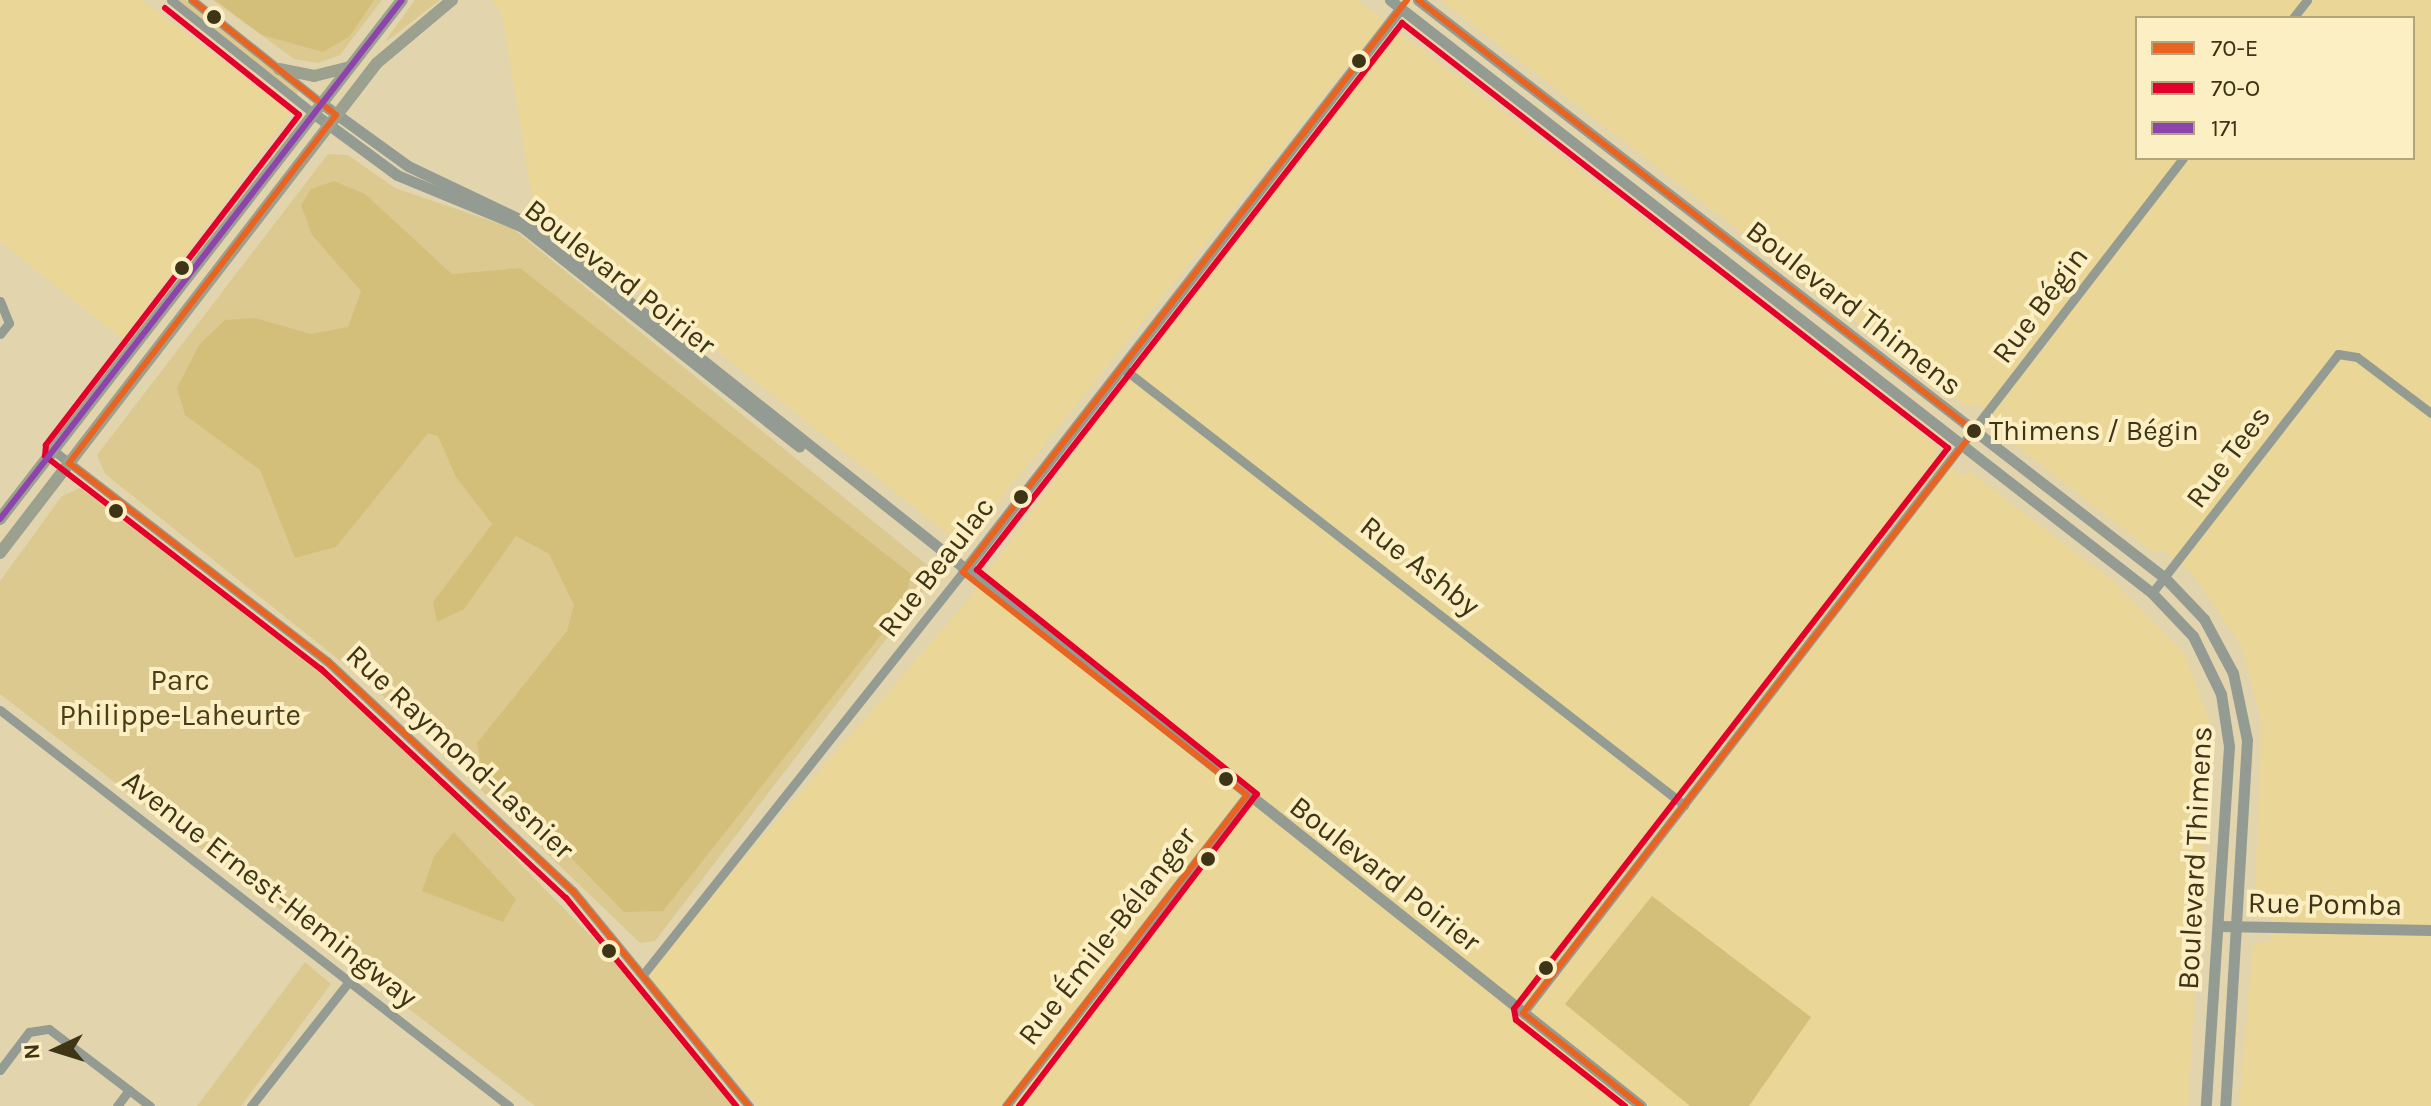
<!DOCTYPE html>
<meta charset="utf-8">
<style>
body{margin:0}
#map{position:relative;width:2431px;height:1106px;overflow:hidden;background:#e2d5ad;font-family:Karla,sans-serif}
div>[style]{position:absolute}
.built>*{inset:0;background:#ead696}
.green>*{inset:0;background:#dcc990}
.forest>*{inset:0;background:#d4bf7a}
.minor>*{height:9px;margin:-4.5px;padding:0 4.5px;transform-origin:4.5px;border-radius:4.5px;background:#939b93}
.tertiary>*{height:11px;margin:-5.5px;padding:0 5.5px;transform-origin:5.5px;border-radius:5.5px;background:#939b93}
.secondary>*{height:12px;margin:-6px;padding:0 6px;transform-origin:6px;border-radius:6px;background:#9ba08f}
.bus-1>*{height:6px;margin:-3px;padding:0 3px;transform-origin:3px;border-radius:3px;background:#e96321}
.bus-2>*{height:6px;margin:-3px;padding:0 3px;transform-origin:3px;border-radius:3px;background:#e4002b}
.bus-3>*{height:6px;margin:-3px;padding:0 3px;transform-origin:3px;border-radius:3px;background:#8e44ad}
.dots>*{width:22px;height:22px;translate:-50% -50%;box-sizing:border-box;border:4px solid #fdefc4;border-radius:50%}
span{translate:-50% -50%;white-space:nowrap;text-align:center;line-height:1.15;-webkit-text-stroke:8px #fdefc4;paint-order:stroke}
.bus-label{font-size:28px;color:#3e3516}
.left{translate:0 -50%;text-align:left}
.street-label{font-size:30px;color:#3e3516}
.park-label{font-size:30px;color:#4a3e17}
.legend{position:absolute;left:2135px;top:16px;width:280px;height:144px;box-sizing:border-box;background:#fdefc4;border:2px solid #b1a57e;margin:0;padding:10px 14px;list-style:none;font-size:24px;color:#3e3516}
.legend li{display:flex;align-items:center;gap:16px;height:40px}
.legend b{width:40px;border:2px solid #b1a57e}
.north{position:absolute;left:16px;top:1010px;width:80px;height:80px;-webkit-text-stroke:6px #fdefc4;paint-order:stroke;rotate:266deg;font-size:22px;font-weight:700;line-height:32px;text-align:center;color:#3e3516}
.north::after{content:'';display:block;margin:auto;width:28px;height:36px;background:#3e3516;clip-path:polygon(50% 0,100% 100%,50% 72%,0 100%)}
</style>
<div id="map">
<div class="built">
<div style="clip-path:polygon(0 0,142px 0,291px 113px,122px 339px,0 241px)"></div>
<div style="clip-path:polygon(491px 0,1357px 0,1858px 383px,1939px 448px,1935px 454px,1961px 476px,1970px 472px,2113px 581px,2184px 653px,2210px 722px,2188px 1106px,758px 1106px,645px 972px,969px 599px,1369px 39px,963px 546px,533px 204px,502px 15px)"></div>
<div style="clip-path:polygon(evenodd,1441px 0,2431px 0,2431px 1106px,2239px 1106px,2253px 944px,2271px 941px,2272px 913px,2254px 909px,2262px 723px,2241px 645px,2191px 572px,2165px 552px,2153px 552px,1999px 432px,2000px 421px,1978px 404px,1966px 406px,1441px 0,2137px 18px,2413px 18px,2413px 158px,2137px 158px,2137px 18px)"></div>
</div>
<div class="green">
<div style="clip-path:polygon(175px 0,186px 0,300px 89px,296px 95px)"></div>
<div style="clip-path:polygon(213px 0,382px 0,340px 55px,318px 63px,294px 59px)"></div>
<div style="clip-path:polygon(415px 0,440px 0,387px 41px,386px 40px)"></div>
<div style="clip-path:polygon(328px 154px,348px 155px,395px 188px,512px 228px,937px 573px,655px 941px,640px 943px,377px 690px,105px 474px,97px 455px)"></div>
<div style="clip-path:polygon(80px 488px,311px 665px,451px 793px,659px 1006px,736px 1106px,535px 1106px,0 694px,0 581px,62px 496px)"></div>
<div style="clip-path:polygon(305px 962px,331px 984px,241px 1106px,197px 1106px)"></div>
</div>
<div class="forest">
<div style="clip-path:polygon(215px 0,374px 0,349px 37px,323px 52px,262px 35px)"></div>
<div style="clip-path:polygon(334px 181px,365px 194px,452px 274px,520px 268px,911px 574px,904px 606px,663px 911px,624px 912px,481px 765px,477px 743px,567px 631px,574px 605px,549px 554px,516px 536px,464px 609px,437px 622px,433px 602px,492px 524px,456px 477px,438px 436px,428px 433px,336px 547px,295px 558px,260px 470px,185px 415px,177px 388px,199px 345px,225px 320px,255px 318px,311px 334px,348px 327px,361px 291px,312px 235px,301px 205px,311px 189px)"></div>
<div style="clip-path:polygon(454px 832px,516px 899px,503px 922px,422px 891px,434px 856px)"></div>
<div style="clip-path:polygon(1652px 896px,1811px 1017px,1749px 1106px,1690px 1106px,1565px 1004px)"></div>
</div>
<div class="minor">
<div style="left:171px;top:0;width:181px;rotate:38.5deg"></div>
<div style="left:192px;top:0;width:165px;rotate:38.6deg"></div>
<div style="left:2293px;top:18px;width:23px;rotate:-52deg"></div>
<div style="left:0;top:301px;width:24px;rotate:68deg"></div>
<div style="left:9px;top:323px;width:14px;rotate:129deg"></div>
<div style="left:1124px;top:369px;width:710px;rotate:37.9deg"></div>
<div style="left:54px;top:451px;width:344px;rotate:37.6deg"></div>
<div style="left:327px;top:661px;width:337px;rotate:43.1deg"></div>
<div style="left:573px;top:891px;width:278px;rotate:50.7deg"></div>
<div style="left:2152px;top:593px;width:303px;rotate:-52.1deg"></div>
<div style="left:2338px;top:354px;width:19px;rotate:9deg"></div>
<div style="left:2357px;top:357px;width:93px;rotate:37.1deg"></div>
<div style="left:0;top:710px;width:645px;rotate:37.88deg"></div>
<div style="left:645px;top:972px;width:511px;rotate:-51.52deg"></div>
<div style="left:1523px;top:1013px;width:1080px;rotate:-52.33deg"></div>
<div style="left:0;top:1070px;width:48px;rotate:-52.7deg"></div>
<div style="left:29px;top:1032px;width:20px;rotate:-9deg"></div>
<div style="left:49px;top:1029px;width:127px;rotate:37.3deg"></div>
<div style="left:117px;top:1106px;width:20px;rotate:-53deg"></div>
<div style="left:251px;top:1106px;width:160px;rotate:-51.8deg"></div>
<div style="left:1006px;top:1106px;width:393px;rotate:-52.2deg"></div>
</div>
<div class="tertiary">
<div style="left:1390px;top:0;width:966px;rotate:37.89deg"></div>
<div style="left:2152px;top:593px;width:59px;rotate:46.4deg"></div>
<div style="left:2193px;top:636px;width:64px;rotate:64.2deg"></div>
<div style="left:2221px;top:694px;width:53px;rotate:81.3deg"></div>
<div style="left:2229px;top:746px;width:361px;rotate:93.7deg"></div>
<div style="left:1418px;top:0;width:945px;rotate:37.73deg"></div>
<div style="left:2165px;top:578px;width:57px;rotate:46.4deg"></div>
<div style="left:2204px;top:619px;width:61px;rotate:61.8deg"></div>
<div style="left:2233px;top:673px;width:68px;rotate:78.2deg"></div>
<div style="left:2247px;top:740px;width:367px;rotate:93.4deg"></div>
<div style="left:321px;top:103px;width:107px;rotate:35.9deg"></div>
<div style="left:408px;top:166px;width:140px;rotate:25.5deg"></div>
<div style="left:534px;top:226px;width:1414px;rotate:38.48deg"></div>
<div style="left:313px;top:113px;width:104px;rotate:36.4deg"></div>
<div style="left:397px;top:175px;width:134px;rotate:22.4deg"></div>
<div style="left:521px;top:226px;width:355px;rotate:38.4deg"></div>
<div style="left:963px;top:572px;width:713px;rotate:-52.18deg"></div>
<div style="left:2218px;top:926px;width:213px;rotate:1.1deg"></div>
</div>
<div class="secondary">
<div style="left:279px;top:69px;width:36px;rotate:11deg"></div>
<div style="left:314px;top:76px;width:36px;rotate:-14deg"></div>
<div style="left:0;top:519px;width:656px;rotate:-52.24deg"></div>
<div style="left:0;top:553px;width:618px;rotate:-52.43deg"></div>
<div style="left:377px;top:63px;width:98px;rotate:-40deg"></div>
</div>
<div class="bus-1">
<div style="left:192px;top:0;width:184px;rotate:38.6deg"></div>
<div style="left:336px;top:115px;width:439px;rotate:127.5deg"></div>
<div style="left:69px;top:463px;width:325px;rotate:37.5deg"></div>
<div style="left:327px;top:661px;width:337px;rotate:43.1deg"></div>
<div style="left:573px;top:891px;width:278px;rotate:50.7deg"></div>
<div style="left:1418px;top:0;width:703px;rotate:37.78deg"></div>
<div style="left:1974px;top:431px;width:736px;rotate:127.77deg"></div>
<div style="left:1523px;top:1013px;width:150px;rotate:38.2deg"></div>
<div style="left:1006px;top:1106px;width:393px;rotate:-52.2deg"></div>
<div style="left:1247px;top:795px;width:361px;rotate:-141.9deg"></div>
<div style="left:963px;top:572px;width:724px;rotate:-52.18deg"></div>
</div>
<div class="bus-2">
<div style="left:165px;top:8px;width:171px;rotate:38.6deg"></div>
<div style="left:299px;top:115px;width:416px;rotate:127.5deg"></div>
<div style="left:46px;top:445px;width:11px;rotate:95deg"></div>
<div style="left:45px;top:456px;width:349px;rotate:37.7deg"></div>
<div style="left:321px;top:669px;width:335px;rotate:43.1deg"></div>
<div style="left:566px;top:898px;width:269px;rotate:50.7deg"></div>
<div style="left:1019px;top:1106px;width:392px;rotate:-52.7deg"></div>
<div style="left:1257px;top:794px;width:359px;rotate:-141.3deg"></div>
<div style="left:977px;top:570px;width:693px;rotate:-52.15deg"></div>
<div style="left:1402px;top:23px;width:692px;rotate:37.9deg"></div>
<div style="left:1948px;top:448px;width:709px;rotate:127.73deg"></div>
<div style="left:1514px;top:1009px;width:11px;rotate:80deg"></div>
<div style="left:1516px;top:1020px;width:139px;rotate:38.3deg"></div>
</div>
<div class="bus-3">
<div style="left:0;top:519px;width:656px;rotate:-52.24deg"></div>
</div>
<div class="dots">
<div style="left:214px;top:17px;background:#3e3516"></div>
<div style="left:1359px;top:61px;background:#3e3516"></div>
<div style="left:182px;top:268px;background:#3e3516"></div>
<div style="left:1974px;top:431px;background:#3e3516"></div>
<div style="left:1021px;top:497px;background:#3e3516"></div>
<div style="left:116px;top:511px;background:#3e3516"></div>
<div style="left:1226px;top:779px;background:#3e3516"></div>
<div style="left:1208px;top:859px;background:#3e3516"></div>
<div style="left:609px;top:951px;background:#3e3516"></div>
<div style="left:1546px;top:968px;background:#3e3516"></div>
</div>
<div class="bus-label">
<span class="left" style="left:1989px;top:431px">Thimens / Bégin</span>
</div>
<div class="street-label">
<span style="left:620px;top:277px;rotate:38deg">Boulevard Poirier</span>
<span style="left:2040px;top:305px;rotate:-53deg">Rue Bégin</span>
<span style="left:1854px;top:308px;rotate:38deg">Boulevard Thimens</span>
<span style="left:2228px;top:457px;rotate:-53deg">Rue Tees</span>
<span style="left:1420px;top:566px;rotate:38deg">Rue Ashby</span>
<span style="left:936px;top:567px;rotate:-52deg">Rue Beaulac</span>
<span style="left:460px;top:752px;rotate:43deg">Rue Raymond-Lasnier</span>
<span style="left:2195px;top:858px;rotate:-87deg">Boulevard Thimens</span>
<span style="left:1385px;top:874px;rotate:38deg">Boulevard Poirier</span>
<span style="left:270px;top:889px;rotate:38deg">Avenue Ernest-Hemingway</span>
<span style="left:2325px;top:904px;rotate:1deg">Rue Pomba</span>
<span style="left:1107px;top:936px;rotate:-52deg">Rue Émile-Bélanger</span>
</div>
<div class="park-label">
<span style="left:180px;top:697px">Parc<br>Philippe-Laheurte</span>
</div>
<ul class="legend">
<li><b style="height:10px;background:#e96321"></b>70-E</li>
<li><b style="height:10px;background:#e4002b"></b>70-O</li>
<li><b style="height:10px;background:#8e44ad"></b>171</li>
</ul>
<div class="north">N</div>
</div>
